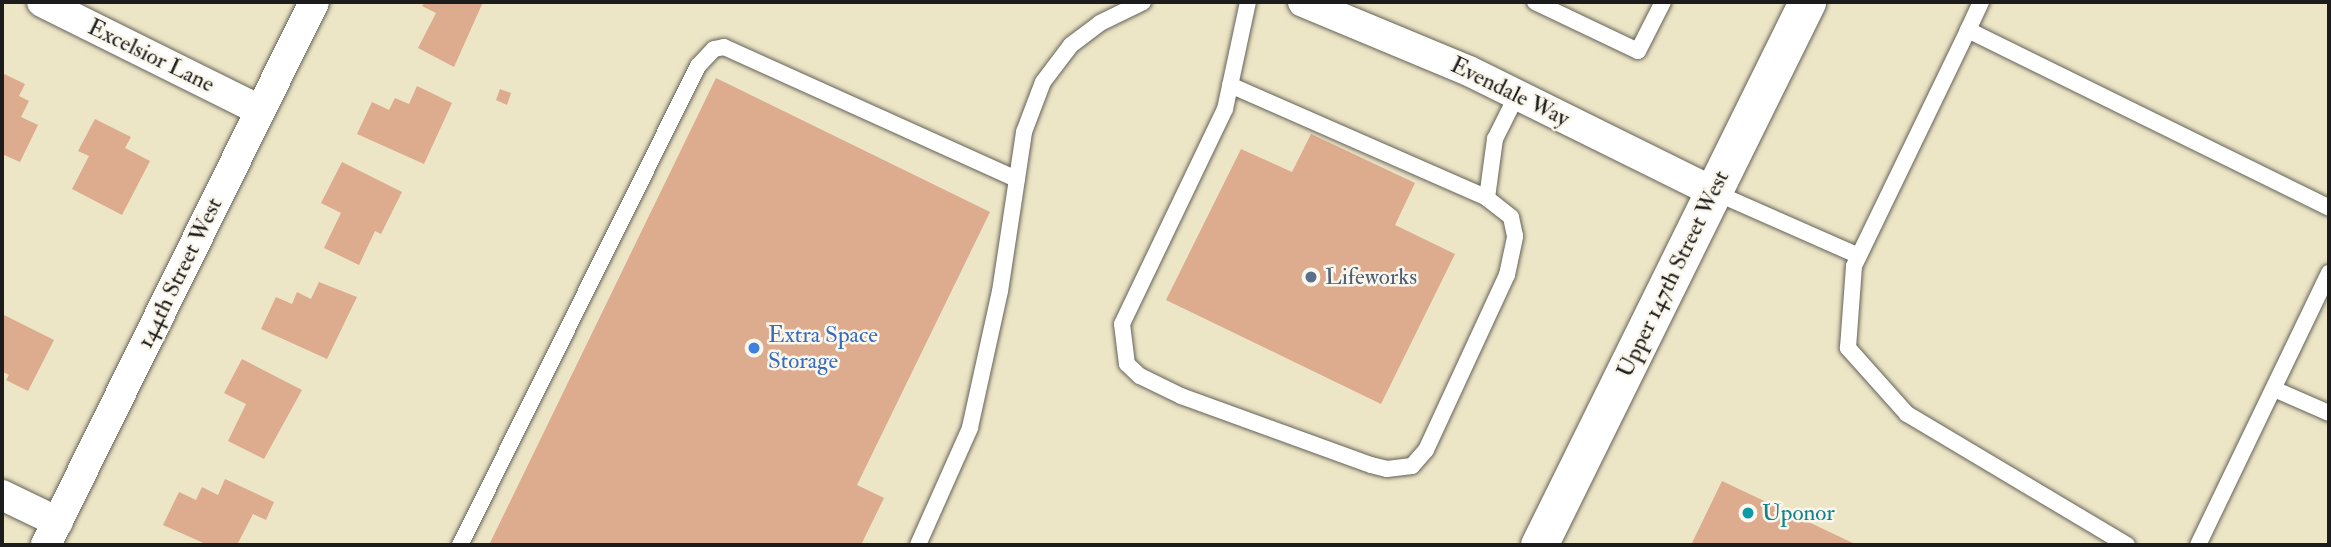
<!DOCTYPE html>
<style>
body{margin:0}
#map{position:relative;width:2331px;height:547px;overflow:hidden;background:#ece5c6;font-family:"IM FELL Double Pica",serif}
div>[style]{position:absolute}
.building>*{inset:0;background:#ddab8e}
.roads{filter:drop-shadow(0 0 2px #656258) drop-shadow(0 0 2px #656258)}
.service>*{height:16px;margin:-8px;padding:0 8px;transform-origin:8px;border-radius:8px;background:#fff}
.minor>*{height:30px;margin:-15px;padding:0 15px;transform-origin:15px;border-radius:15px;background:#fff}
.tertiary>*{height:37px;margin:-18.5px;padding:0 18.5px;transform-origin:18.5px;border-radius:18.5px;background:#fff}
.dots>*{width:19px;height:19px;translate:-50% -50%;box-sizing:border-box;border:4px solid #fbf7ec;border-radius:50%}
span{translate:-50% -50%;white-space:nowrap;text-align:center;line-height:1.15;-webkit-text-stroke:5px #fbf7ec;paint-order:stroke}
.street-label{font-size:23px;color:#1c1c1c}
.service-label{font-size:23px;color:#4e5e75}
.left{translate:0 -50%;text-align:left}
.shop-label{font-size:23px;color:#366cbe}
.culture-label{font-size:23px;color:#0d838f}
.frame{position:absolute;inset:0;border:4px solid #1c1c1c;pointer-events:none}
</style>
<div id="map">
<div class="building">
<div style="clip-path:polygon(425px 2px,483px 2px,454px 67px,418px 48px,436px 13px,422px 6px)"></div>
<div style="clip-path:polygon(2px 73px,25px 84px,19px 96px,29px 101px,21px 117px,38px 125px,20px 162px,2px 154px)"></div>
<div style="clip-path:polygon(716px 78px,990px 212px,857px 485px,884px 498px,861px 545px,489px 545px)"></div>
<div style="clip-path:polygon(417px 86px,452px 103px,424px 164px,357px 134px,372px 102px,389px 110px,395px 98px,409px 104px)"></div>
<div style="clip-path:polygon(500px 89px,511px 93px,507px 105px,496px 100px)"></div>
<div style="clip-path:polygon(95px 119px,131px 137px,125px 148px,150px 161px,122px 215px,72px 189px,89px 156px,78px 151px)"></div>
<div style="clip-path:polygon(1311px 134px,1415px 183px,1395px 225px,1455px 254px,1381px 404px,1166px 300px,1241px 149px,1292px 172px)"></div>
<div style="clip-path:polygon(342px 162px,402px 192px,381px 234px,375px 231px,359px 265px,324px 248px,341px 213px,321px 203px)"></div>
<div style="clip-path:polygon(319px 282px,357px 297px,327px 359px,261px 329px,276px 297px,292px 304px,297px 292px,311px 299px)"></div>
<div style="clip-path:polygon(2px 314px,54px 340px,28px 391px,6px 380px,9px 375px,2px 371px)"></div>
<div style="clip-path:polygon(242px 359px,302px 390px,264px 459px,228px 441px,246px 404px,224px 393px)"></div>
<div style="clip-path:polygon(225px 479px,274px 502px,266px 520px,253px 514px,237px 545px,208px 545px,163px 525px,179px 492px,196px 500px,202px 487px,218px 495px)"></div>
<div style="clip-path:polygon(1722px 481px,1857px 545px,1691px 545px)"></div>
</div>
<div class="roads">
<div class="service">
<div style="left:1248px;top:2px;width:109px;rotate:102.1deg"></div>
<div style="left:1225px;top:109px;width:238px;rotate:115.6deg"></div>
<div style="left:1122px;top:324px;width:40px;rotate:82.9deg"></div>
<div style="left:1127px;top:364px;width:18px;rotate:43deg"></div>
<div style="left:1140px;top:376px;width:46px;rotate:26deg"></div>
<div style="left:1181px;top:396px;width:202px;rotate:20deg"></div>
<div style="left:1371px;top:465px;width:16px;rotate:14deg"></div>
<div style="left:1387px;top:469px;width:25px;rotate:-7deg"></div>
<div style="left:1412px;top:466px;width:21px;rotate:-49deg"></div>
<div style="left:1426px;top:450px;width:193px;rotate:-65.2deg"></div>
<div style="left:1507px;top:275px;width:40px;rotate:-78deg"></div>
<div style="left:1515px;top:236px;width:19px;rotate:-102deg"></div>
<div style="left:1511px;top:217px;width:31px;rotate:-142deg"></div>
<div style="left:1487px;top:198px;width:60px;rotate:-82.3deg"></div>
<div style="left:1495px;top:139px;width:49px;rotate:-63.4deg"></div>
<div style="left:1535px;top:2px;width:114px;rotate:25.4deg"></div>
<div style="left:1638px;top:51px;width:55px;rotate:-63deg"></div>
<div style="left:1968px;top:30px;width:31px;rotate:-65deg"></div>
<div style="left:1230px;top:85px;width:281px;rotate:23.7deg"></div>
<div style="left:1017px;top:179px;width:48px;rotate:-81.5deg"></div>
<div style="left:1024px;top:132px;width:53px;rotate:-69.2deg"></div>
<div style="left:1043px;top:82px;width:46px;rotate:-52.9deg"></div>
<div style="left:1071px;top:45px;width:36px;rotate:-37deg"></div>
<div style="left:1100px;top:23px;width:48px;rotate:-26deg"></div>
<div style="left:1714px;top:192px;width:158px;rotate:23.8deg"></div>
<div style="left:2274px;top:389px;width:60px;rotate:23.6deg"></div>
<div style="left:460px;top:545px;width:535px;rotate:-63.58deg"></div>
<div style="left:698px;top:66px;width:23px;rotate:-47deg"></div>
<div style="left:714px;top:49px;width:10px;rotate:-11deg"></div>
<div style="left:724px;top:47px;width:321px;rotate:24.3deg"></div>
<div style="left:1017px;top:179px;width:113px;rotate:98.6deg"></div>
<div style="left:1000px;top:291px;width:140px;rotate:102.4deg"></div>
<div style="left:970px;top:428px;width:128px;rotate:114deg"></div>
<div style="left:2127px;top:545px;width:256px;rotate:-149.2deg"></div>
<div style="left:1907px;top:414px;width:89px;rotate:-131.8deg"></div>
<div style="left:1848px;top:348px;width:82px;rotate:-85.8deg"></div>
<div style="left:1854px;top:266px;width:262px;rotate:-64.2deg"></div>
<div style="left:1968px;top:30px;width:402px;rotate:26.2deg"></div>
<div style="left:2198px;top:545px;width:302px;rotate:-64.3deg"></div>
</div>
<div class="minor">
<div style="left:42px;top:2px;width:243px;rotate:26.4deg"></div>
<div style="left:1303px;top:2px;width:180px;rotate:22.6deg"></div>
<div style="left:1469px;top:71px;width:273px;rotate:26.3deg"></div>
<div style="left:2px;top:495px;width:62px;rotate:25.7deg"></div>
<div style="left:46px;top:545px;width:606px;rotate:-63.73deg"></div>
</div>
<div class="tertiary">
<div style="left:1539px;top:545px;width:606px;rotate:-63.73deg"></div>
</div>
</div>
<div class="dots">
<div style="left:1311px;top:277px;background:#5c6f8a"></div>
<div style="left:754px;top:348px;background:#3f7fe0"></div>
<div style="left:1748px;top:513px;background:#0f9aa8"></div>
</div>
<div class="street-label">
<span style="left:151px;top:56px;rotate:26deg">Excelsior Lane</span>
<span style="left:1510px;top:92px;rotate:26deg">Evendale Way</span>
<span style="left:180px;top:273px;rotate:-64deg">144th Street West</span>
<span style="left:1673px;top:274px;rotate:-64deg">Upper 147th Street West</span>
</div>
<div class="service-label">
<span class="left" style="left:1325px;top:277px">Lifeworks</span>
</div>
<div class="shop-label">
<span class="left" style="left:768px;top:348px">Extra Space<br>Storage</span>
</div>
<div class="culture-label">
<span class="left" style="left:1762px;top:513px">Uponor</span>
</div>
<div class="frame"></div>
</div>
